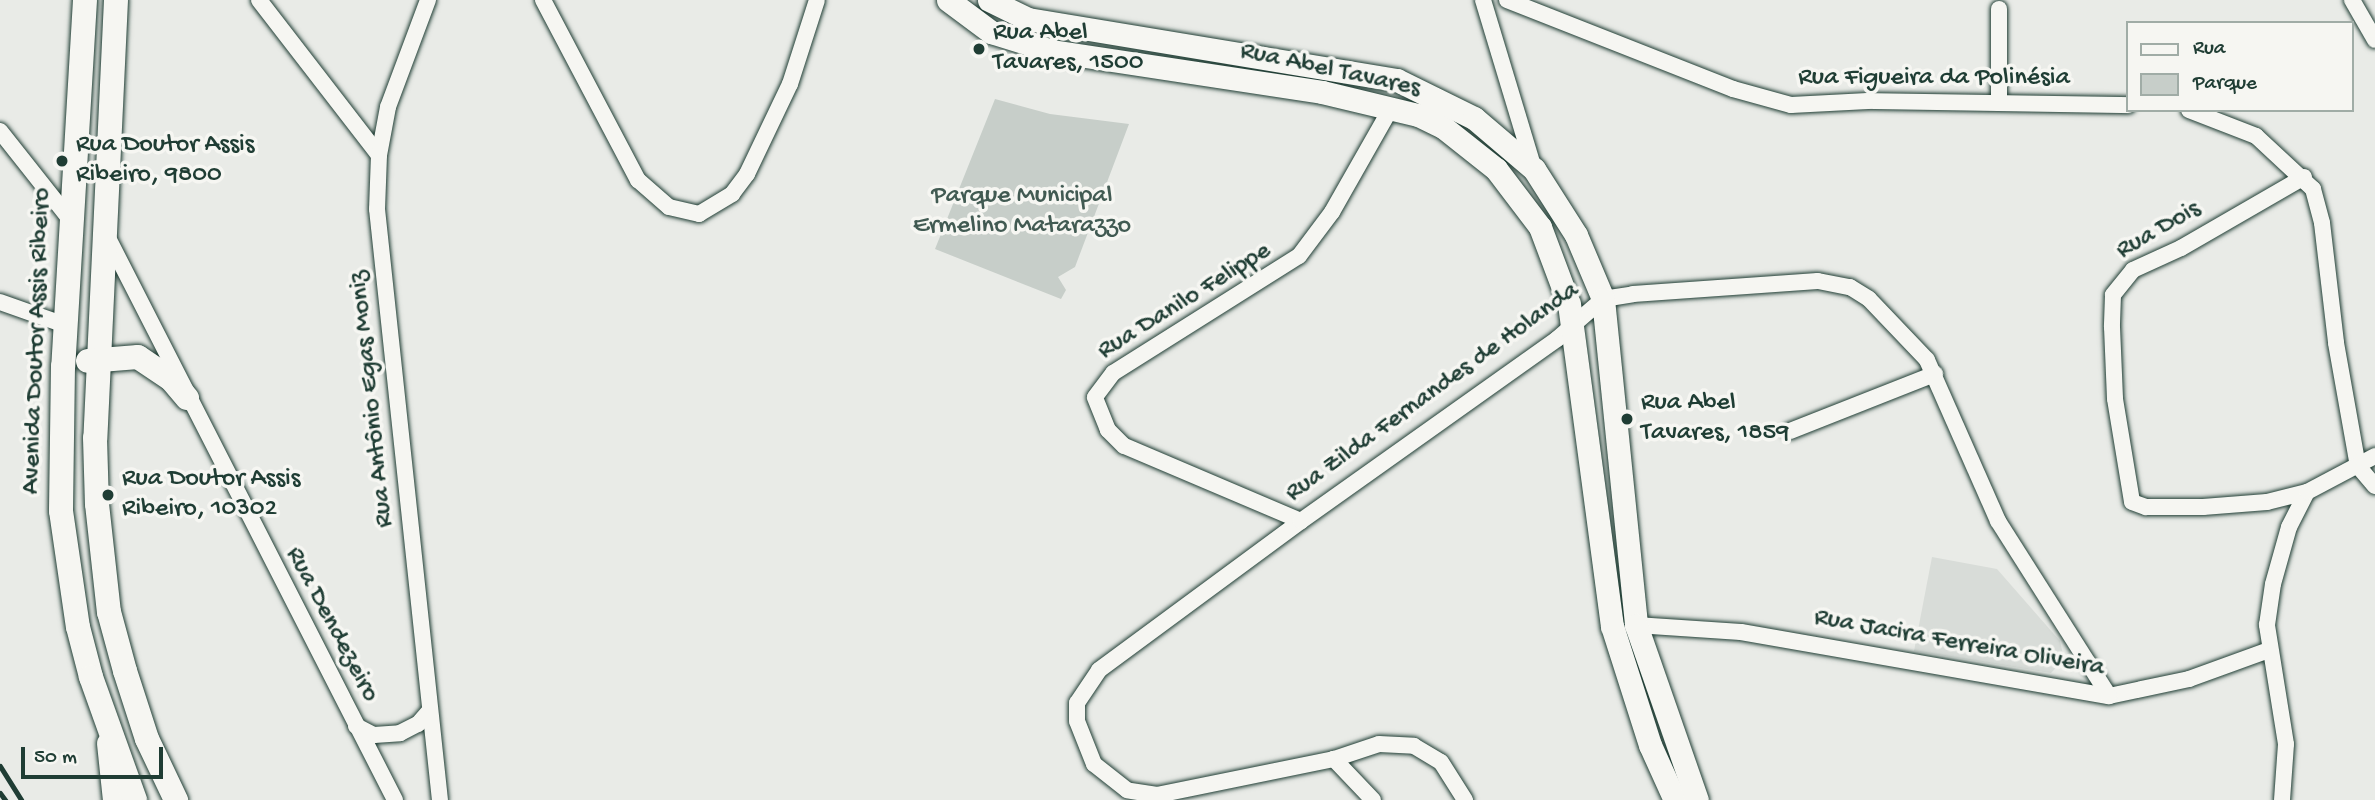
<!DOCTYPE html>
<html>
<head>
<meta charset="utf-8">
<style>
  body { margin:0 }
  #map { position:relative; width:2375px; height:800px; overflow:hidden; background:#e9ebe7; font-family:"Gochi Hand",sans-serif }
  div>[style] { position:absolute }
  .built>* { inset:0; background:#d8dcd8 }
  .green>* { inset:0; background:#c7cec9 }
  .roads { filter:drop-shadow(0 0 2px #1f3d34) drop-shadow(0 0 2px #1f3d34) }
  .street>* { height:16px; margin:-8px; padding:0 8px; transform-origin:8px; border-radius:8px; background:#f6f6f2 }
  .secondary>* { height:23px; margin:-11.5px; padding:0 11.5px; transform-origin:11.5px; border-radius:11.5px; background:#f6f6f2 }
  .primary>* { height:24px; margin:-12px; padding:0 12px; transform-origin:12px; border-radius:12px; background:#f6f6f2 }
  .rail>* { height:5px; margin:-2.5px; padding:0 2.5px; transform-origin:2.5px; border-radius:2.5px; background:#1f3d34 }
  .dots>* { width:19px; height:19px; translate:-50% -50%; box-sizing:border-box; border:4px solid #f6f6f2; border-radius:50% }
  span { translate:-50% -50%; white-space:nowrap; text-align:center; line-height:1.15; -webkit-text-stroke:7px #f6f6f2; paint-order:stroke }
  .poi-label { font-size:26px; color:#1f3d34 }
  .left { translate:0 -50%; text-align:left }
  .street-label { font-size:26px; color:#1f3d34 }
  .park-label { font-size:26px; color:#415a52 }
  .legend { position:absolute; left:2126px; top:21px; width:228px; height:91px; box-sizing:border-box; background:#f6f6f2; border:2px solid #a0aca6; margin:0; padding:9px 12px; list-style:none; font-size:21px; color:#1f3d34 }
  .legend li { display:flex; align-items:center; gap:14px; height:35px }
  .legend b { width:35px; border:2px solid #a0aca6 }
  .scale { position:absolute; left:21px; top:747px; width:142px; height:32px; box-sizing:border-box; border:4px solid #1f3d34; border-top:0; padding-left:9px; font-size:21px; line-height:24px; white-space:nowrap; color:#1f3d34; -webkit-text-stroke:5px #f6f6f2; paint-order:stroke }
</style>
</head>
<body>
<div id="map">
  <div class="built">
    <i style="clip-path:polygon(1932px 557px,1997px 569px,2060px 641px,2064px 659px,2051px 673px,1914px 651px)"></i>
  </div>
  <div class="green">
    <i style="clip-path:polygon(995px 99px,1050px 114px,1129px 124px,1075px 267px,1058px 277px,1066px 290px,1061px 299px,935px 249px)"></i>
  </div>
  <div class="roads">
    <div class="street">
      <i style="left:259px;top:0;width:196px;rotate:52.3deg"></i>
      <i style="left:428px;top:0;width:114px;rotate:110.5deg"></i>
      <i style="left:388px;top:107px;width:49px;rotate:100.6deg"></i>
      <i style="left:379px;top:155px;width:54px;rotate:92.1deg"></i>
      <i style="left:377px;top:209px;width:594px;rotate:83.92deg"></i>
      <i style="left:543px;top:0;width:204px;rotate:62.2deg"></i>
      <i style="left:638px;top:180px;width:41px;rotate:41.1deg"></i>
      <i style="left:669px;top:207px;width:31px;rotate:13deg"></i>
      <i style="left:699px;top:214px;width:39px;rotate:-31deg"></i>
      <i style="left:732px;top:194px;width:25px;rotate:-53deg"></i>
      <i style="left:747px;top:174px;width:100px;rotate:-64.5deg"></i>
      <i style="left:790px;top:84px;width:88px;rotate:-72.2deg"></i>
      <i style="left:1483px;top:0;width:177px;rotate:73.2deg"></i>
      <i style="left:1507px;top:0;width:243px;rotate:21.5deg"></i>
      <i style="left:1733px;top:89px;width:60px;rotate:15.4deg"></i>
      <i style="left:1791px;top:105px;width:77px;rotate:-3deg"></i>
      <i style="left:1868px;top:101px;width:260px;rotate:0.9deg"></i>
      <i style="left:2352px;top:0;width:46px;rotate:60.1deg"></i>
      <i style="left:1999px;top:9px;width:94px;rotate:90deg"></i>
      <i style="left:2189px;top:110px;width:72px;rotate:21.2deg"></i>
      <i style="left:2256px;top:136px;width:78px;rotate:42.9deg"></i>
      <i style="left:2313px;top:189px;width:35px;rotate:75deg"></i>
      <i style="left:2322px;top:223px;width:121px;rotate:83.3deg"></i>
      <i style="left:2336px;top:343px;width:125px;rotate:79.9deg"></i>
      <i style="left:0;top:131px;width:116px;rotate:51.6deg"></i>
      <i style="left:2304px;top:177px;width:142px;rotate:150deg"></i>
      <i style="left:2181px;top:248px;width:53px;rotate:155.4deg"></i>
      <i style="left:2133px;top:270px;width:32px;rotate:129deg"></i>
      <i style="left:2113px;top:295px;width:32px;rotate:92deg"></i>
      <i style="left:2112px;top:327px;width:72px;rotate:87.6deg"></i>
      <i style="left:2115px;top:399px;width:104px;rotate:80.6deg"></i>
      <i style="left:2132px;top:502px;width:15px;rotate:20deg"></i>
      <i style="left:2146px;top:507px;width:57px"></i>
      <i style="left:2203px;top:507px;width:64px;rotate:-4.5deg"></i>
      <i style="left:2267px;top:502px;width:41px;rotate:-14deg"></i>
      <i style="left:108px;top:238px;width:631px;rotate:62.95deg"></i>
      <i style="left:0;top:302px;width:69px;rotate:19.5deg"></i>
      <i style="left:1790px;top:431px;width:156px;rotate:-21.5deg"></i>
      <i style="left:2358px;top:466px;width:26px;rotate:50deg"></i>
      <i style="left:1301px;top:521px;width:192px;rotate:-157deg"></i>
      <i style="left:1124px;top:446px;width:23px;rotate:-135deg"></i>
      <i style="left:1108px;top:430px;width:35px;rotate:-112deg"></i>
      <i style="left:1095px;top:397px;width:30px;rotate:-53deg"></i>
      <i style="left:1113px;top:373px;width:220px;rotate:-32.2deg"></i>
      <i style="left:1299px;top:256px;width:55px;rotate:-53.1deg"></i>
      <i style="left:1332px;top:212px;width:120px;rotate:-60.4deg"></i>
      <i style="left:1636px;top:625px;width:105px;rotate:3.8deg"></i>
      <i style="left:1741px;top:632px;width:374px;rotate:9.9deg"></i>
      <i style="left:2109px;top:696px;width:82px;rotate:-12deg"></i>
      <i style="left:2189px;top:679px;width:85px;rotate:-19.9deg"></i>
      <i style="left:356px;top:726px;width:20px;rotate:27deg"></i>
      <i style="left:374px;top:735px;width:26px;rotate:-4deg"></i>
      <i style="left:400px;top:733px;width:20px;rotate:-27deg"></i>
      <i style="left:418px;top:724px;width:18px;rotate:-49deg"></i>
      <i style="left:1334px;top:759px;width:47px;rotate:-18.4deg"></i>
      <i style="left:1379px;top:744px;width:35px;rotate:3deg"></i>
      <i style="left:1414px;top:746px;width:31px;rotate:31deg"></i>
      <i style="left:1441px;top:762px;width:45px;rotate:57.7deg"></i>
      <i style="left:1373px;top:800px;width:57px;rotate:-133.6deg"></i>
      <i style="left:1334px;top:759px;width:181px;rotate:168.5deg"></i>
      <i style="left:1157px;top:795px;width:30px;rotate:-171deg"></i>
      <i style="left:1127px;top:790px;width:42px;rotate:-141.8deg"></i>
      <i style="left:1094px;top:764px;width:46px;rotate:-111.6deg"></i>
      <i style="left:1077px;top:721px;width:18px;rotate:-90deg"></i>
      <i style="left:1077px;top:703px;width:40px;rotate:-56deg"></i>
      <i style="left:1099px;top:670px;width:251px;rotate:-36.4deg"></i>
      <i style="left:1301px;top:521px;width:314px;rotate:-35.4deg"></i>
      <i style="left:1557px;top:339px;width:61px;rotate:-41deg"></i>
      <i style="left:1603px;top:299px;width:30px;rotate:-9deg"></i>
      <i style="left:1633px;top:294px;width:185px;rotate:-4deg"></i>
      <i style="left:1818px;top:281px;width:33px;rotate:11deg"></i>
      <i style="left:1850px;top:287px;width:22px;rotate:32deg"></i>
      <i style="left:1869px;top:299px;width:84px;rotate:46.4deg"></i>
      <i style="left:1927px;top:360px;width:176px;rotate:66.2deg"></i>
      <i style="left:1998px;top:521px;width:207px;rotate:57.6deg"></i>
      <i style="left:2282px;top:800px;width:56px;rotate:-85.9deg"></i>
      <i style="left:2286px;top:744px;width:121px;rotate:-99.1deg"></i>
      <i style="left:2267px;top:625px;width:41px;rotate:-81.7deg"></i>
      <i style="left:2273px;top:584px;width:59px;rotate:-74.3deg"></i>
      <i style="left:2289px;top:527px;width:39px;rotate:-63deg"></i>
      <i style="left:2307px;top:492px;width:77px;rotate:-27.9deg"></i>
    </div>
    <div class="secondary">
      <i style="left:948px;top:0;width:54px;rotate:36.7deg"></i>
      <i style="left:991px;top:32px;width:64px;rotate:17.3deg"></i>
      <i style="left:1052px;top:51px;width:273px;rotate:8.6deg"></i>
      <i style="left:1322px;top:92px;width:99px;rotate:13.5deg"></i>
      <i style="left:1418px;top:115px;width:28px;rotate:26deg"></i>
      <i style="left:1443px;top:127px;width:68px;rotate:38.4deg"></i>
      <i style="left:1496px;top:169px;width:73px;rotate:52.8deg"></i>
      <i style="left:1540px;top:227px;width:82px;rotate:69.4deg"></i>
      <i style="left:1569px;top:304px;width:325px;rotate:82.4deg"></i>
      <i style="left:1612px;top:626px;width:125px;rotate:72.3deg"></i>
      <i style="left:1650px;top:745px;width:60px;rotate:65.6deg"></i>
      <i style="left:989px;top:0;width:43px;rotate:26deg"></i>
      <i style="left:1028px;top:19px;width:374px;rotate:9.4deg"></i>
      <i style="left:1397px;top:80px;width:86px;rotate:26.3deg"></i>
      <i style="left:1474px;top:118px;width:79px;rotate:40.4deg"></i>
      <i style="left:1534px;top:169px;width:78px;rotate:57.5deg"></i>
      <i style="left:1576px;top:235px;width:69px;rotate:67.1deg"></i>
      <i style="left:1603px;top:299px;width:328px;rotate:84.2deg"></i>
      <i style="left:1636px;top:625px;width:185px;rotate:70.8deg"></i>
      <i style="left:108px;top:743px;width:57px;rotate:84deg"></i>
    </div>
    <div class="primary">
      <i style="left:85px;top:0;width:367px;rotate:93.4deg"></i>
      <i style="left:63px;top:366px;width:145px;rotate:90.8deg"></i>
      <i style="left:61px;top:511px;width:117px;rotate:81.7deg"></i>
      <i style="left:78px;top:627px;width:52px;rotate:75.4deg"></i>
      <i style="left:91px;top:677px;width:131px;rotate:70.3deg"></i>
      <i style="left:116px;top:0;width:439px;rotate:92.7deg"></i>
      <i style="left:95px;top:438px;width:66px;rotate:88.3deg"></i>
      <i style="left:97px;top:504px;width:109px;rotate:83.7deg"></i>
      <i style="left:109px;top:612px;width:61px;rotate:74.8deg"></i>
      <i style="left:125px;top:671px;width:71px;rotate:72.1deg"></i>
      <i style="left:147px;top:739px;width:68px;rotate:64.6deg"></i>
      <i style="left:88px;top:361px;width:50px;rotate:-4.6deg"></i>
      <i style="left:138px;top:357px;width:40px;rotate:34deg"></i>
      <i style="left:171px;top:379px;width:25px;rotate:50deg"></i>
    </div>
  </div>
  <div class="rail">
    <i style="left:0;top:766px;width:40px;rotate:58deg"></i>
    <i style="left:0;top:793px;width:9px;rotate:54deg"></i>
  </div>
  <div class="dots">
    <i style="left:979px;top:49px;background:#1f3d34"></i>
    <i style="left:62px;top:161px;background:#1f3d34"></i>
    <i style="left:1627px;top:419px;background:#1f3d34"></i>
    <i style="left:108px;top:495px;background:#1f3d34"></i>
  </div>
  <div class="poi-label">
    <span class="left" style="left:993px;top:49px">Rua Abel<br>Tavares, 1500</span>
    <span class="left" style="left:76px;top:161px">Rua Doutor Assis<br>Ribeiro, 9800</span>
    <span class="left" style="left:1641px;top:419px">Rua Abel<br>Tavares, 1859</span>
    <span class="left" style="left:122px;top:495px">Rua Doutor Assis<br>Ribeiro, 10302</span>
  </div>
  <div class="street-label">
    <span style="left:1330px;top:71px;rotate:12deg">Rua Abel Tavares</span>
    <span style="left:1934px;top:79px">Rua Figueira da Polinésia</span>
    <span style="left:2159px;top:231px;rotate:-30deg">Rua Dois</span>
    <span style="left:1185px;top:302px;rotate:-32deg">Rua Danilo Felippe</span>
    <span style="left:38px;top:341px;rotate:-88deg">Avenida Doutor Assis Ribeiro</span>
    <span style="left:1433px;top:393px;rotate:-36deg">Rua Zilda Fernandes de Holanda</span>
    <span style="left:373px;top:399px;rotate:-96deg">Rua Antônio Egas Moniz</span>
    <span style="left:331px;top:625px;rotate:62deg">Rua Dendezeiro</span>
    <span style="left:1959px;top:644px;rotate:10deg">Rua Jacira Ferreira Oliveira</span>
  </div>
  <div class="park-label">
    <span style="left:1022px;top:212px">Parque Municipal<br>Ermelino Matarazzo</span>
  </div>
  <ul class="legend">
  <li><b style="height:9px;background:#f6f6f2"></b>Rua</li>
  <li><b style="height:19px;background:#c7cec9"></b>Parque</li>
  </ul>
  <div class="scale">50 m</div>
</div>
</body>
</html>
